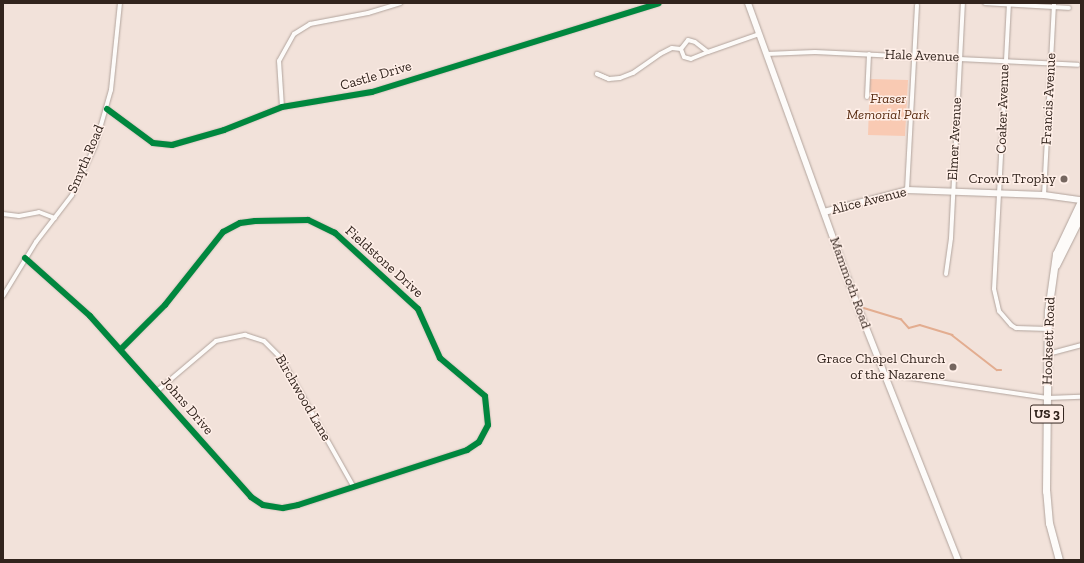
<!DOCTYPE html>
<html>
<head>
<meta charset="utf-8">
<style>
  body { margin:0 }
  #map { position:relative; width:1084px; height:563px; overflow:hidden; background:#f2e2da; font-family:"Zilla Slab",serif }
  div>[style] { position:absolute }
  .green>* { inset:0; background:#f9cab3 }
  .stream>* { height:1.5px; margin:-0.75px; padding:0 0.75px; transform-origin:0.75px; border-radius:0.75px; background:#e3ad90 }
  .roads { filter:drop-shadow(0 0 1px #b2a49d) drop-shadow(0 0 1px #b2a49d) }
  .street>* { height:4px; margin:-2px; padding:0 2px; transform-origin:2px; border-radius:2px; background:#fdfbf9 }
  .secondary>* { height:6px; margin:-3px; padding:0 3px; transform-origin:3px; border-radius:3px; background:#fdfbf9 }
  .primary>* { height:7px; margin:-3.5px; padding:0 3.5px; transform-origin:3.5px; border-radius:3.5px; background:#fdfbf9 }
  .cycleway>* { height:6px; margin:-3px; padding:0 3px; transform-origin:3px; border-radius:3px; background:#00873e }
  .dots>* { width:11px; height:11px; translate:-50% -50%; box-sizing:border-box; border:2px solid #ffefe8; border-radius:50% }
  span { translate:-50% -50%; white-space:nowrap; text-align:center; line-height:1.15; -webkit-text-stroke:3px #ffefe8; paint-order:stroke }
  .shield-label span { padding:1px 3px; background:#ffefe8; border:1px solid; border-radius:3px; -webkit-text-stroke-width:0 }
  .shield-label { font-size:13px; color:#32241d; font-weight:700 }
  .street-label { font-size:14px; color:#32241d }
  .park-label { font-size:14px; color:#5a2c11; font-style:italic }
  .poi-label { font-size:14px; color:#32241d }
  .right { translate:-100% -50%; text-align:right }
  .frame { position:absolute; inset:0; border:4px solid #32241d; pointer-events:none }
</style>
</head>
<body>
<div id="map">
  <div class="green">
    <i style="clip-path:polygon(870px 79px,908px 80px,905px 136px,868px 135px)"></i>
  </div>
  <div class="stream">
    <i style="left:864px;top:308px;width:39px;rotate:17deg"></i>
    <i style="left:901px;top:319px;width:12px;rotate:48deg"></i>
    <i style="left:909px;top:328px;width:11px;rotate:-15deg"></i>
    <i style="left:920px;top:325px;width:34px;rotate:17deg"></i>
    <i style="left:952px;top:335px;width:57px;rotate:37.9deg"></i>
    <i style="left:997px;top:370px;width:4px"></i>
  </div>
  <div class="roads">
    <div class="street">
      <i style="left:985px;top:3px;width:84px;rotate:3.4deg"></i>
      <i style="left:1009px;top:3px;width:286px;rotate:93deg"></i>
      <i style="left:994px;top:289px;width:23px;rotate:77deg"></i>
      <i style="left:999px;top:311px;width:18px;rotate:49deg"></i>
      <i style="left:1011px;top:325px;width:6px;rotate:31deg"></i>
      <i style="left:1016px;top:328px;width:32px;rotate:2deg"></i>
      <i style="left:688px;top:40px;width:7px;rotate:16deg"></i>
      <i style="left:695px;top:42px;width:16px;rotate:38deg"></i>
      <i style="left:708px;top:52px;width:18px;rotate:158deg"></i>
      <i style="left:691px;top:59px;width:7px;rotate:-164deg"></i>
      <i style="left:684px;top:57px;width:9px;rotate:-111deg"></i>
      <i style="left:681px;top:49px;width:11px;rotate:-52deg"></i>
      <i style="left:708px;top:52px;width:54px;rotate:-19.4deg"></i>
      <i style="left:766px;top:54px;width:49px;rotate:-2.3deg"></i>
      <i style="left:815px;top:52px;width:263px;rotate:2.8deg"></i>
      <i style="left:609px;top:79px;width:13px;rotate:-157deg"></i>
      <i style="left:597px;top:74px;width:13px;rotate:23deg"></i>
      <i style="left:609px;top:79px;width:11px;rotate:-5deg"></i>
      <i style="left:620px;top:78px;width:14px;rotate:-21deg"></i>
      <i style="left:633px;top:73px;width:33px;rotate:-35deg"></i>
      <i style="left:660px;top:54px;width:13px;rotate:-27deg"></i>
      <i style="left:672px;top:48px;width:9px;rotate:6deg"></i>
      <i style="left:867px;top:97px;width:43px;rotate:-87.3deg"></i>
      <i style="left:282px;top:107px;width:46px;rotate:-93.7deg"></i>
      <i style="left:279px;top:61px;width:31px;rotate:-61deg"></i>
      <i style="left:294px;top:34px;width:19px;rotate:-32deg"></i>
      <i style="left:310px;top:24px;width:59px;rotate:-10.7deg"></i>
      <i style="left:368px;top:13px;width:34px;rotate:-17deg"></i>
      <i style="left:107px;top:109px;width:57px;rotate:36.5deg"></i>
      <i style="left:153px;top:143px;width:19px;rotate:6deg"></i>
      <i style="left:172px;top:145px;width:54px;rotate:-16.1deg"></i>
      <i style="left:224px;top:130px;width:62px;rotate:-21.6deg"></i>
      <i style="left:282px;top:107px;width:91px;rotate:-9.5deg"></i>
      <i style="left:372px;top:92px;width:300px;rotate:-17.2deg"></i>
      <i style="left:907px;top:190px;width:185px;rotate:-86.9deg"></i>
      <i style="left:1044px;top:195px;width:192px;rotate:-87deg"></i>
      <i style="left:3px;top:214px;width:16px;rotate:7deg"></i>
      <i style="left:19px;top:216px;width:20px;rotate:-11deg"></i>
      <i style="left:39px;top:212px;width:17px;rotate:21deg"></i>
      <i style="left:25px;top:258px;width:87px;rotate:41.7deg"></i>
      <i style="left:90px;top:316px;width:242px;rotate:48.3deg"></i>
      <i style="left:251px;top:497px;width:14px;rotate:34deg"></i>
      <i style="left:263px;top:505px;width:20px;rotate:9deg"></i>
      <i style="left:283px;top:508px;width:15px;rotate:-11deg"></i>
      <i style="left:298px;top:505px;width:178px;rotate:-18deg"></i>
      <i style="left:467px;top:450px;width:14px;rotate:-34deg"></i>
      <i style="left:479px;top:442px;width:19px;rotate:-62deg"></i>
      <i style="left:488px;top:425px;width:29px;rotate:-96deg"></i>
      <i style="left:485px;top:396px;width:59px;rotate:-139.8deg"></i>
      <i style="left:440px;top:358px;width:54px;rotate:-114.2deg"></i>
      <i style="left:418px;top:309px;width:113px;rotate:-137.5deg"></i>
      <i style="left:335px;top:233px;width:30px;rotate:-154deg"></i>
      <i style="left:308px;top:220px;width:53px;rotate:178.9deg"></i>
      <i style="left:255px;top:221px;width:15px;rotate:172deg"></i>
      <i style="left:240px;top:223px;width:19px;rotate:152deg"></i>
      <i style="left:223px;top:232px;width:93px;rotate:128.5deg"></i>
      <i style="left:165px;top:305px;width:62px;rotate:135deg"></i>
      <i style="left:946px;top:274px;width:36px;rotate:-82deg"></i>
      <i style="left:951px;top:238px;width:235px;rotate:-87.1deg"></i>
      <i style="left:3px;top:296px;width:63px;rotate:-58.6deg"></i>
      <i style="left:36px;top:242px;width:59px;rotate:-52.5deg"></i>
      <i style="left:72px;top:195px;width:54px;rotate:-64.9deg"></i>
      <i style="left:95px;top:146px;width:58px;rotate:-74.1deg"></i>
      <i style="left:111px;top:90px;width:87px;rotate:-84.1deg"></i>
      <i style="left:1048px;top:354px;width:34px;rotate:-15deg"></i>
      <i style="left:885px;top:374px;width:164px;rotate:8.4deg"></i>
      <i style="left:1047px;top:398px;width:34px;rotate:-2deg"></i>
      <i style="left:157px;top:391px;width:77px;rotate:-40.3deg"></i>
      <i style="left:216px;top:341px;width:30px;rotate:-12deg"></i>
      <i style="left:245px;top:335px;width:20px;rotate:18deg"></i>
      <i style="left:264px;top:341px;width:24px;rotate:45deg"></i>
      <i style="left:281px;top:358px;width:147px;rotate:60.6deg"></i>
    </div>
    <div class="secondary">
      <i style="left:748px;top:3px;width:332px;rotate:70.1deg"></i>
      <i style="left:861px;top:315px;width:264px;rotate:68.4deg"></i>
      <i style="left:824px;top:212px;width:86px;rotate:-14.8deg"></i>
      <i style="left:907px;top:190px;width:137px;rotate:2.1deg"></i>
      <i style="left:1044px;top:195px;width:37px;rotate:8deg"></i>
    </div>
    <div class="primary">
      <i style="left:1056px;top:265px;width:56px;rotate:-63.4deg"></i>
      <i style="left:1059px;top:560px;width:38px;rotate:-105deg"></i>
      <i style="left:1049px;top:523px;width:32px;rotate:-95deg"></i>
      <i style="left:1046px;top:491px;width:180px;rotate:-89.4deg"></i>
      <i style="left:1048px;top:311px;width:58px;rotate:-82deg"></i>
      <i style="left:1056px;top:254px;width:59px;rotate:-64.7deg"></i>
    </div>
  </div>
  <div class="cycleway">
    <i style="left:107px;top:109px;width:57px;rotate:36.5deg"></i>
    <i style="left:153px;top:143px;width:19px;rotate:6deg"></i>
    <i style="left:172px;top:145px;width:54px;rotate:-16.1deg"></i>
    <i style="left:224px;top:130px;width:62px;rotate:-21.6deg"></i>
    <i style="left:282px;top:107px;width:91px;rotate:-9.5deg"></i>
    <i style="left:372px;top:92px;width:300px;rotate:-17.2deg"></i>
    <i style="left:25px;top:258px;width:87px;rotate:41.7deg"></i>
    <i style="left:90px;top:316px;width:242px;rotate:48.3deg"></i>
    <i style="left:251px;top:497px;width:14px;rotate:34deg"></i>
    <i style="left:263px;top:505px;width:20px;rotate:9deg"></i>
    <i style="left:283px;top:508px;width:15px;rotate:-11deg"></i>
    <i style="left:298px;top:505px;width:178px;rotate:-18deg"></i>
    <i style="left:467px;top:450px;width:14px;rotate:-34deg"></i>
    <i style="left:479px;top:442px;width:19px;rotate:-62deg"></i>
    <i style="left:488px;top:425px;width:29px;rotate:-96deg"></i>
    <i style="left:485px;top:396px;width:59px;rotate:-139.8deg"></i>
    <i style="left:440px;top:358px;width:54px;rotate:-114.2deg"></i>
    <i style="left:418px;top:309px;width:113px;rotate:-137.5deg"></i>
    <i style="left:335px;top:233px;width:30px;rotate:-154deg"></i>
    <i style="left:308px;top:220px;width:53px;rotate:178.9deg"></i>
    <i style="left:255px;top:221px;width:15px;rotate:172deg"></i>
    <i style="left:240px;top:223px;width:19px;rotate:152deg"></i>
    <i style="left:223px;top:232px;width:93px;rotate:128.5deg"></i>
    <i style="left:165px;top:305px;width:62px;rotate:135deg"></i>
  </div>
  <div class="dots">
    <i style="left:1064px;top:179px;background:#75665f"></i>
    <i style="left:953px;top:367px;background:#75665f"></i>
  </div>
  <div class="shield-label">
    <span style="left:1047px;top:414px">US 3</span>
  </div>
  <div class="street-label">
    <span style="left:922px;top:56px;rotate:2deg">Hale Avenue</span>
    <span style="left:376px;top:76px;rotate:-16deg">Castle Drive</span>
    <span style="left:1049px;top:99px;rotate:-87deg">Francis Avenue</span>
    <span style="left:1003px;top:109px;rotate:-88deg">Coaker Avenue</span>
    <span style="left:955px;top:139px;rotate:-87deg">Elmer Avenue</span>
    <span style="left:86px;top:159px;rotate:-67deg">Smyth Road</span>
    <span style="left:869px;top:201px;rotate:-14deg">Alice Avenue</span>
    <span style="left:384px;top:262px;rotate:42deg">Fieldstone Drive</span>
    <span style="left:850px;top:283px;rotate:70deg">Mammoth Road</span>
    <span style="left:1049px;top:341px;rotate:-88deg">Hooksett Road</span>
    <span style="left:303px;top:398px;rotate:60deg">Birchwood Lane</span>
    <span style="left:187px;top:406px;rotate:49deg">Johns Drive</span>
  </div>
  <div class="park-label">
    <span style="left:888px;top:107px">Fraser<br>Memorial Park</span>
  </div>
  <div class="poi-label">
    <span class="right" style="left:1056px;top:179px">Crown Trophy</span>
    <span class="right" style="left:945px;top:367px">Grace Chapel Church<br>of the Nazarene</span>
  </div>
  <div class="frame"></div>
</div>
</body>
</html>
